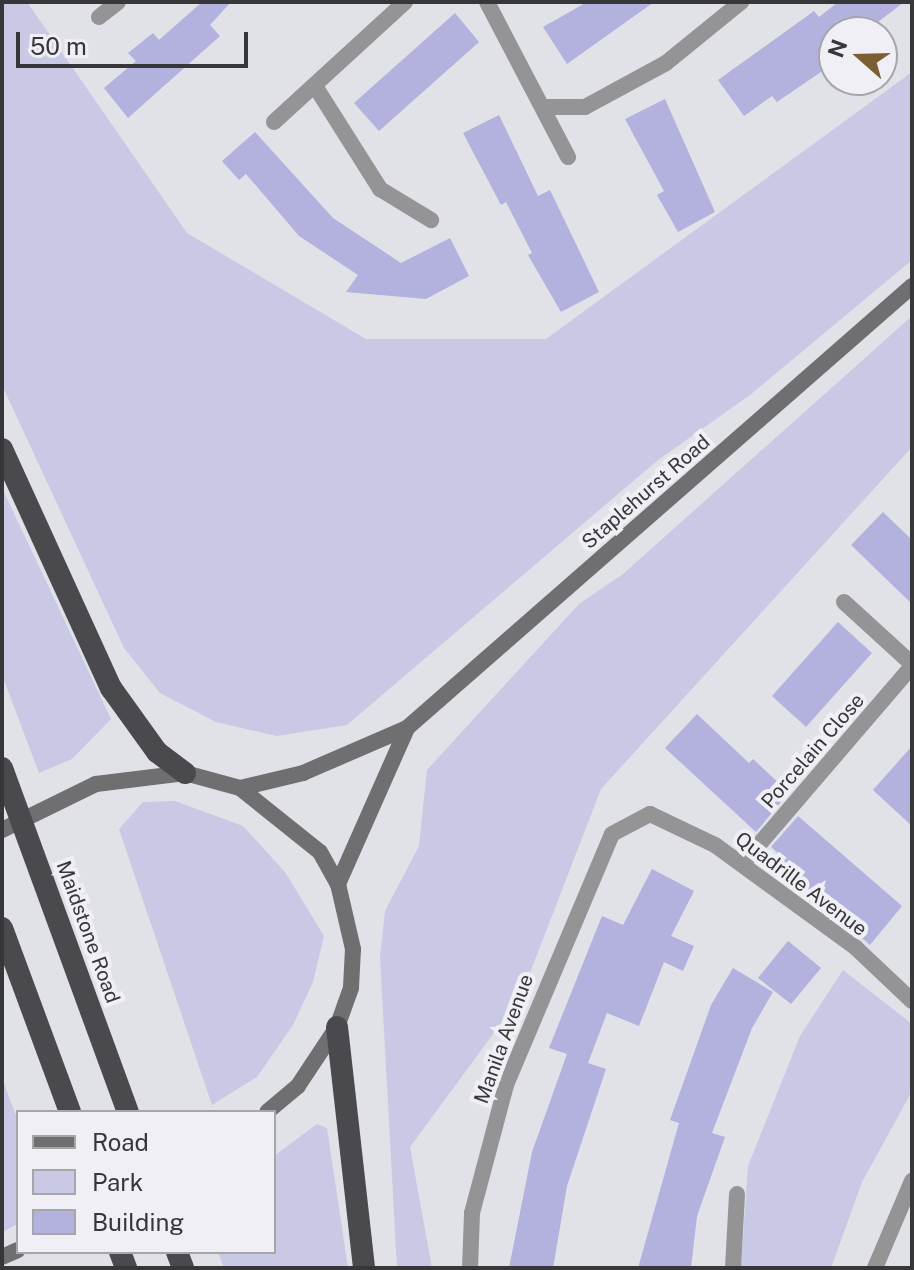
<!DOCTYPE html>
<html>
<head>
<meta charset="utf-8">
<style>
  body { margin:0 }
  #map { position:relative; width:914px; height:1270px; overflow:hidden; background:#e1e1e8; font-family:"Public Sans",sans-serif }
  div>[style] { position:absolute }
  .green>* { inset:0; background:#c9c8e5 }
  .building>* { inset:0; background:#b3b1de }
  .minor>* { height:16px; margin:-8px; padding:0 8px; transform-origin:8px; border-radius:8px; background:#949497 }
  .secondary>* { height:16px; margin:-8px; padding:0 8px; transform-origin:8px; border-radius:8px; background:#6f6f72 }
  .trunk>* { height:22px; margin:-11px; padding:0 11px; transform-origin:11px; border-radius:11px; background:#4a494e }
  span { translate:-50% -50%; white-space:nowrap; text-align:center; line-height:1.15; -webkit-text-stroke:8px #efeff5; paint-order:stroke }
  .street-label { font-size:20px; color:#373739 }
  .frame { position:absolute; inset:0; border:4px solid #373739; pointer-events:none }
  .legend { position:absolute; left:16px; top:1110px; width:260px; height:144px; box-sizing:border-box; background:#efeff5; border:2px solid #a5a5aa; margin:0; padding:10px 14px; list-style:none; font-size:24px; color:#373739 }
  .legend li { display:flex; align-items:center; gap:16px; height:40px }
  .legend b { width:40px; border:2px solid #a5a5aa }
  .north { position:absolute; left:818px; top:16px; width:80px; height:80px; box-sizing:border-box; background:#efeff5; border:2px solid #a5a5aa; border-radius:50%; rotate:290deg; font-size:22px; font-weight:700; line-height:32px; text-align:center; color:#373739 }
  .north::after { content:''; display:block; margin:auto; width:28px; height:36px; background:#7b5e31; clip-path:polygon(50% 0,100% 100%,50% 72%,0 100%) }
  .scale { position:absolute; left:16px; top:32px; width:232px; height:36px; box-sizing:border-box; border:4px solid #373739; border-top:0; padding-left:10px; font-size:24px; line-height:28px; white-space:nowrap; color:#373739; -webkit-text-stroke:6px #efeff5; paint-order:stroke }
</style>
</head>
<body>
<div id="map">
  <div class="green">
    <i style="clip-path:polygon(2px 2px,27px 2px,187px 233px,366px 339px,546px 339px,912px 72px,912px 260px,750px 395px,658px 460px,347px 725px,277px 736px,216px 722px,160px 693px,124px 648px,2px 385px)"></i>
    <i style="clip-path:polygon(912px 316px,912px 447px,601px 789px,521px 996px,410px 1147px,432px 1268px,397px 1268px,380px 957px,385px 911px,419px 846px,427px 770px,579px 604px,623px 574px)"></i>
    <i style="clip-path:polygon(2px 488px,111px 719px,72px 759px,39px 773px,2px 675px)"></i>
    <i style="clip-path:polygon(175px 801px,243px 826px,285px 872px,324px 936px,313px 982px,293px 1025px,257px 1077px,212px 1105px,119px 829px,143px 802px)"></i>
    <i style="clip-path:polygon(843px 970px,912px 1024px,912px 1091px,862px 1182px,831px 1268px,741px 1268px,748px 1166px,800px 1036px)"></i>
    <i style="clip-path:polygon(2px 1078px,18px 1121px,18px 1224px,2px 1232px)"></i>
    <i style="clip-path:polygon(317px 1124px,327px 1128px,348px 1268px,224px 1268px,218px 1252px,274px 1252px,274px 1156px)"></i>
  </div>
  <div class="building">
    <i style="clip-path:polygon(202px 2px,231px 2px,210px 25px,220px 36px,128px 118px,104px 88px,136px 61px,128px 53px,153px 33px,159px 40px)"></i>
    <i style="clip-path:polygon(587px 2px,654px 2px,567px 64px,543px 27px)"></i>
    <i style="clip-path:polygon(838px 2px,904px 2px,865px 32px,834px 32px,834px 63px,777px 102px,772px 96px,744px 116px,718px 80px,814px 11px,819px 17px)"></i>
    <i style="clip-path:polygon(455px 13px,479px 42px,379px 131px,354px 103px)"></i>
    <i style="clip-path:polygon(665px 99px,715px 212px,678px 232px,657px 195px,664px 191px,625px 119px)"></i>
    <i style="clip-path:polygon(499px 115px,538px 196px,550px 190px,599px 292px,561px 312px,528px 255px,532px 253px,506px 202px,501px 205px,463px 133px)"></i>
    <i style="clip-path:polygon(255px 132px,333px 218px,401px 263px,450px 238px,469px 276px,426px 299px,346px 292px,358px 275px,299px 236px,246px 174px,239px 180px,222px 161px)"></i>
    <i style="clip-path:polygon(883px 512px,912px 540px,912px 604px,851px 545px)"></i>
    <i style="clip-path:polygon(838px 622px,872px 653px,806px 727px,772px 696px)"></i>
    <i style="clip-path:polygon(697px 714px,749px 763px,753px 759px,782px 786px,773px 795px,781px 802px,756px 832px,665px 748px)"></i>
    <i style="clip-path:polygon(912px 746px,912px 826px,873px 790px)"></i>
    <i style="clip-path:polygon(798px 816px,902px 906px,870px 945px,773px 861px,779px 854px,771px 847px)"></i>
    <i style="clip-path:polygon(652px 869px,694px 891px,671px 936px,694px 946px,683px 971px,664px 962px,639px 1026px,607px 1013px,588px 1063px,606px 1069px,567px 1186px,553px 1268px,509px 1268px,532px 1152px,567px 1054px,549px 1048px,602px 916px,623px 925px)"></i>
    <i style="clip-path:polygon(788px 941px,821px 968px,791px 1004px,758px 978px)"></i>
    <i style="clip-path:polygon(733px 968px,773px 992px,752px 1028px,712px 1133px,725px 1137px,697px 1216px,691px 1268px,638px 1268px,679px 1123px,670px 1120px,711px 1005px)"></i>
  </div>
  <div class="minor">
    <i style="left:487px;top:2px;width:175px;rotate:62.4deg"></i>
    <i style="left:99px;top:17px;width:24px;rotate:-38deg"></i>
    <i style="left:315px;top:86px;width:122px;rotate:57.7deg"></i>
    <i style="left:380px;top:189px;width:60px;rotate:31.3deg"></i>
    <i style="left:545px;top:107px;width:40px"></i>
    <i style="left:585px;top:107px;width:92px;rotate:-28.5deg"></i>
    <i style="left:666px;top:63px;width:97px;rotate:-39.1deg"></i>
    <i style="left:274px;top:122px;width:178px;rotate:-42.5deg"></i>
    <i style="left:844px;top:602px;width:92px;rotate:42.4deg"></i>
    <i style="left:744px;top:862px;width:258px;rotate:-49.4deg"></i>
    <i style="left:470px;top:1268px;width:55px;rotate:-87.9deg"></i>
    <i style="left:472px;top:1213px;width:132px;rotate:-75.1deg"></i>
    <i style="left:506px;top:1085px;width:272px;rotate:-67.1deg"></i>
    <i style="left:612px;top:834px;width:43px;rotate:-27.8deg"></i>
    <i style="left:650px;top:814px;width:72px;rotate:25.5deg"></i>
    <i style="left:715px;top:845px;width:175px;rotate:36.1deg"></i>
    <i style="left:856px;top:948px;width:77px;rotate:43.4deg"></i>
    <i style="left:733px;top:1268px;width:74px;rotate:-86.9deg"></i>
    <i style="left:875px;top:1268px;width:95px;rotate:-67deg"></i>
  </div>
  <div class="secondary">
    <i style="left:240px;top:788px;width:65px;rotate:-13.4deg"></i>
    <i style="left:303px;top:773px;width:113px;rotate:-23.4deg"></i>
    <i style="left:407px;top:728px;width:671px;rotate:-41.19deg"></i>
    <i style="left:2px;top:830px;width:105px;rotate:-26.1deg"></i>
    <i style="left:96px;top:784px;width:90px;rotate:-7deg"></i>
    <i style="left:185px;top:773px;width:57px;rotate:15.3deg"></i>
    <i style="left:240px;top:788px;width:102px;rotate:38.7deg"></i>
    <i style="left:320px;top:852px;width:37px;rotate:61deg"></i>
    <i style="left:338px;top:884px;width:67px;rotate:77deg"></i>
    <i style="left:353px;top:949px;width:39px;rotate:93deg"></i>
    <i style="left:351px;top:988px;width:41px;rotate:109.7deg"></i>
    <i style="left:337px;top:1027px;width:71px;rotate:123.5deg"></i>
    <i style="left:298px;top:1086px;width:40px;rotate:140deg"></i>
    <i style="left:338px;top:884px;width:171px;rotate:-66.1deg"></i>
    <i style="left:2px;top:1257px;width:17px;rotate:-24deg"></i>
  </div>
  <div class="trunk">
    <i style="left:2px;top:449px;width:263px;rotate:65.5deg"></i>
    <i style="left:111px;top:688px;width:79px;rotate:54.3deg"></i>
    <i style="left:157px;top:752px;width:35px;rotate:37deg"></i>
    <i style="left:2px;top:768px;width:366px;rotate:69.9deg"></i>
    <i style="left:2px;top:928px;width:196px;rotate:69.7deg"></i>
    <i style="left:337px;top:1027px;width:243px;rotate:83.6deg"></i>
    <i style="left:120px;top:1252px;width:17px;rotate:69deg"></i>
    <i style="left:177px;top:1252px;width:17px;rotate:69deg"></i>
  </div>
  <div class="street-label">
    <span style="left:646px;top:492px;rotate:-41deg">Staplehurst Road</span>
    <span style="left:813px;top:751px;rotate:-49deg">Porcelain Close</span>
    <span style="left:801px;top:884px;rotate:37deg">Quadrille Avenue</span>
    <span style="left:88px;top:932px;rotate:70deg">Maidstone Road</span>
    <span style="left:504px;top:1039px;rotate:-70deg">Manila Avenue</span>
  </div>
  <div class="frame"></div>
  <ul class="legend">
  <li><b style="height:10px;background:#6f6f72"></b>Road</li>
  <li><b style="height:22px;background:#c9c8e5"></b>Park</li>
  <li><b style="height:22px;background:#b3b1de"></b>Building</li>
  </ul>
  <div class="north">N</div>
  <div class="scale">50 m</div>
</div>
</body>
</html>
